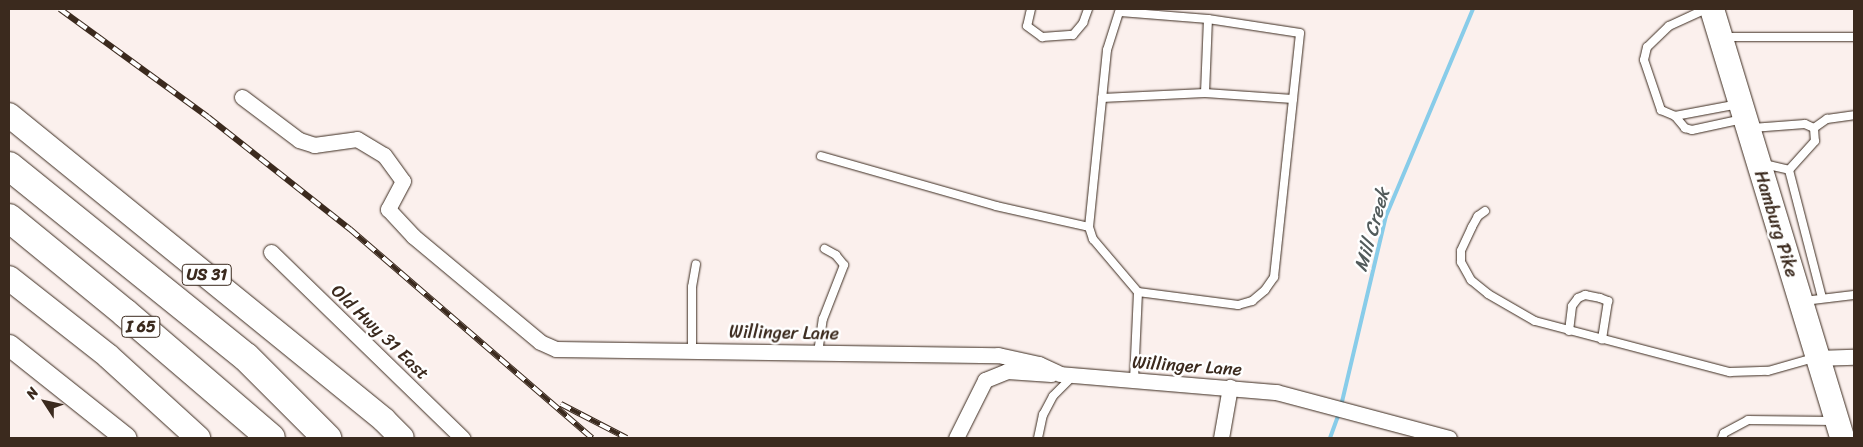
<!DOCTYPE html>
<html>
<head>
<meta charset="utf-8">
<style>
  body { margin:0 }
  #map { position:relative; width:1863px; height:447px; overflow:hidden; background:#fbf0ed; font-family:Sriracha,sans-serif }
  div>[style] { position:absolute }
  .stream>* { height:4px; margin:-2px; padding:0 2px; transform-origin:2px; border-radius:2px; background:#88cce9 }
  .roads { filter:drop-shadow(0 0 1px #3b2a1e) drop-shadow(0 0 1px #3b2a1e) }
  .lane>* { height:8px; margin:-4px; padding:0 4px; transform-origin:4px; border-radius:4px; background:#fff }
  .street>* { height:15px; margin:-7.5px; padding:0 7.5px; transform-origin:7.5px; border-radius:7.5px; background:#fff }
  .secondary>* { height:21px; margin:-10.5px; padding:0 10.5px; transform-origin:10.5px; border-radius:10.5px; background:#fff }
  .primary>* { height:24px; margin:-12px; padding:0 12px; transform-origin:12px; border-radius:12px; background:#fff }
  .highway>* { height:28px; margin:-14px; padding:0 14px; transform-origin:14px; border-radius:14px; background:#fff }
  .rail>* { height:5.5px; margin-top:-2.75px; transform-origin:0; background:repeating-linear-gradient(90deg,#fff 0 11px,#3b2a1e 0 22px); box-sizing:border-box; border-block:1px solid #3b2a1e }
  span { translate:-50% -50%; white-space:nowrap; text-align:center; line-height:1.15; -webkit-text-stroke:5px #fff; paint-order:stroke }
  .shield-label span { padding:1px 4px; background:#fff; border:1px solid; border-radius:4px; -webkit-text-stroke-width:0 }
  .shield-label { font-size:16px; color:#3b2a1e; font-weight:700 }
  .street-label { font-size:18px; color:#3b2a1e }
  .water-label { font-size:19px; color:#525b5b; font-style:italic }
  .frame { position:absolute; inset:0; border:10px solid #3b2a1e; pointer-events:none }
  .north { position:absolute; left:20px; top:377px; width:50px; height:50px; -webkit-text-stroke:4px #fff; paint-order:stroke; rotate:305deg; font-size:14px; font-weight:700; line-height:20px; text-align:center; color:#3b2a1e }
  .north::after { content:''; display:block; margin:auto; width:18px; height:22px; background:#3b2a1e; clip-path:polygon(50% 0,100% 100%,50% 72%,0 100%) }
</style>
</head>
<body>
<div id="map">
  <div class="stream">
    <i style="left:1341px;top:406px;width:195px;rotate:-76.7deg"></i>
    <i style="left:1386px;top:216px;width:225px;rotate:-67.2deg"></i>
    <i style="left:1330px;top:438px;width:27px;rotate:-70deg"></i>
  </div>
  <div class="roads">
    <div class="lane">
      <i style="left:1031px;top:9px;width:17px;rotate:103deg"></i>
      <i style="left:1027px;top:26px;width:19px;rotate:36deg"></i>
      <i style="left:1042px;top:37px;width:31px;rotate:-4deg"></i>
      <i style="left:1073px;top:35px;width:16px;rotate:-50deg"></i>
      <i style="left:1083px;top:23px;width:15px;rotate:-70deg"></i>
      <i style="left:1120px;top:9px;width:43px;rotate:107.6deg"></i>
      <i style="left:1107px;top:50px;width:178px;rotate:95.8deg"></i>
      <i style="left:1089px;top:227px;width:13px;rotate:72deg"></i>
      <i style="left:1093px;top:239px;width:70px;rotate:49.7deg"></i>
      <i style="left:1138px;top:292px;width:89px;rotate:92.6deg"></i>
      <i style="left:1706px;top:9px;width:41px;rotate:155.3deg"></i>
      <i style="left:1669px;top:26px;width:30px;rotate:136deg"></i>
      <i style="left:1647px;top:47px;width:13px;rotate:103deg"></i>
      <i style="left:1644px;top:60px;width:53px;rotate:71.2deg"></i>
      <i style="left:1661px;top:110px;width:15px;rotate:23deg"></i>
      <i style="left:1675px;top:116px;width:65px;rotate:-10.6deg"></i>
      <i style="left:1724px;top:37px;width:130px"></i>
      <i style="left:1205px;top:93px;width:88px;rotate:3.9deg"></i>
      <i style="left:1293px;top:99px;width:66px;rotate:-83.9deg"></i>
      <i style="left:1300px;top:33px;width:93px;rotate:-171.3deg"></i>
      <i style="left:1102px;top:98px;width:103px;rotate:-2.8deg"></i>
      <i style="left:1205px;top:93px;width:74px;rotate:-87.7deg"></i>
      <i style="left:1208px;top:19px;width:88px;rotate:-175.5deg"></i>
      <i style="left:1675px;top:116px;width:16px;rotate:50deg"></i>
      <i style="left:1685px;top:128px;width:7px;rotate:16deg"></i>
      <i style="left:1692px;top:130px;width:52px;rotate:-12.2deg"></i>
      <i style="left:1752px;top:128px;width:53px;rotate:-4.3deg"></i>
      <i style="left:1805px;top:124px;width:10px;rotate:24deg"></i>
      <i style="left:1814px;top:128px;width:13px;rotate:86deg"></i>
      <i style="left:1815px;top:141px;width:39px;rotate:132deg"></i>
      <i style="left:1814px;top:128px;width:16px;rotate:-35deg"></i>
      <i style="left:1827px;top:119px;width:27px;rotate:-8deg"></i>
      <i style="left:821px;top:156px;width:182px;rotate:15.9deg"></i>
      <i style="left:996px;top:206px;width:95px;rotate:12.7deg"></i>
      <i style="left:1764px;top:164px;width:26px;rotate:13deg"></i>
      <i style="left:1789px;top:170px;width:132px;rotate:75.5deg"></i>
      <i style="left:1485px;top:211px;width:9px;rotate:144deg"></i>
      <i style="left:1478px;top:216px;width:13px;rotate:119deg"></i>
      <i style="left:1472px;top:227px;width:26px;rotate:115deg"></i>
      <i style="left:1461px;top:251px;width:11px;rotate:90deg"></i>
      <i style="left:1461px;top:262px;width:21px;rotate:61deg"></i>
      <i style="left:1471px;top:280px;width:22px;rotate:39deg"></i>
      <i style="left:1488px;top:294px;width:54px;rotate:29.9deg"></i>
      <i style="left:1535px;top:321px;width:202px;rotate:14.7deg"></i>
      <i style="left:1730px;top:372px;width:38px;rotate:-2deg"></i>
      <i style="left:1768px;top:371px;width:48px;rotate:-15.8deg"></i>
      <i style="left:1138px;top:292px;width:101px;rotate:7.4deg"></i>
      <i style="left:1238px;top:305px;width:15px;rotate:-16deg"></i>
      <i style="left:1252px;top:301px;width:17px;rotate:-40deg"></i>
      <i style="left:1265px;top:290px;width:16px;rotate:-55deg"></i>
      <i style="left:1274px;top:277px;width:179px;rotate:-83.9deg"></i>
      <i style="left:1804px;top:301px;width:50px;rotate:-6.8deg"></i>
      <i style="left:1569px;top:331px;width:25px;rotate:-83deg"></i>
      <i style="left:1572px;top:306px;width:10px;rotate:-53deg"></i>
      <i style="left:1578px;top:298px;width:8px;rotate:-23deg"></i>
      <i style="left:1585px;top:295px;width:15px;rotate:11deg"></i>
      <i style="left:1600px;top:298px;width:9px;rotate:21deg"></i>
      <i style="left:1608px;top:301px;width:39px;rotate:99deg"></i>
      <i style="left:692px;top:350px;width:63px;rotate:-90deg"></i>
      <i style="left:692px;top:287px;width:23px;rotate:-80deg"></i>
      <i style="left:818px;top:353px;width:34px;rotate:-82deg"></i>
      <i style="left:823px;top:319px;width:58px;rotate:-68.7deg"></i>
      <i style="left:844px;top:265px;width:13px;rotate:-129deg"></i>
      <i style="left:836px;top:255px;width:13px;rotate:-151deg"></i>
      <i style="left:1038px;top:438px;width:24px;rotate:-78deg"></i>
      <i style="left:1043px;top:415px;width:21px;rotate:-62deg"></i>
      <i style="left:1053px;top:396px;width:30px;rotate:-45deg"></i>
      <i style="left:1722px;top:438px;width:5px;rotate:-68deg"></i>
      <i style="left:1724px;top:433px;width:27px;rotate:-28deg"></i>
      <i style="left:1748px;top:420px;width:86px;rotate:0.7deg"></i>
    </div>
    <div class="street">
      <i style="left:242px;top:97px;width:71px;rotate:37deg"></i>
      <i style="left:299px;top:140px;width:16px;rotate:18deg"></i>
      <i style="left:314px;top:145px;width:43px;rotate:-7.9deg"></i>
      <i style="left:357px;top:139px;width:31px;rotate:31deg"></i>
      <i style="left:384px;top:155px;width:32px;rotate:54deg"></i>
      <i style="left:403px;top:181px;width:32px;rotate:118deg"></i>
      <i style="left:388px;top:209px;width:37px;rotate:47deg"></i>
      <i style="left:413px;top:236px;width:165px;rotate:39.8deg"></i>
      <i style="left:540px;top:342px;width:17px;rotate:24deg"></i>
      <i style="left:556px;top:349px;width:442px;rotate:0.8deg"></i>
      <i style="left:998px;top:355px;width:42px;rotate:12.4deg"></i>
      <i style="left:1039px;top:364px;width:23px;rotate:25deg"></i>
      <i style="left:1060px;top:374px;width:217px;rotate:4.8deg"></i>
      <i style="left:1276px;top:392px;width:179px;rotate:14.9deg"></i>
      <i style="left:271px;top:252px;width:267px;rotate:44.2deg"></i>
      <i style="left:1816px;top:358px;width:38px;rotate:-2deg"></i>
      <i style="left:956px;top:438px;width:65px;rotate:-63.4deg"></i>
      <i style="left:985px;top:380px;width:24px;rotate:-22deg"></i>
      <i style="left:1007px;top:371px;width:44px;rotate:3.9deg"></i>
      <i style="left:1221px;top:438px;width:52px;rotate:-80deg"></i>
    </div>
    <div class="secondary">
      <i style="left:9px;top:345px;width:149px;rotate:38.5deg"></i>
    </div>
    <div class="primary">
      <i style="left:1712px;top:9px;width:448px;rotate:73.1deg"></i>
      <i style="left:9px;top:115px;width:483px;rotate:39.1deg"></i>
      <i style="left:384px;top:420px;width:25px;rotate:45deg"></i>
      <i style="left:9px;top:278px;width:126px;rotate:38.2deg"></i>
      <i style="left:108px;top:356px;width:122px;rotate:42.3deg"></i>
    </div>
    <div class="highway">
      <i style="left:9px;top:166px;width:304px;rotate:38.9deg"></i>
      <i style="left:246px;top:357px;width:115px;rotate:45deg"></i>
      <i style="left:9px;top:218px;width:150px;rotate:39.3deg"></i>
      <i style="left:125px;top:313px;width:192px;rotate:40.6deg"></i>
    </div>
  </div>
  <div class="rail">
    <i style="left:60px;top:9px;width:183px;rotate:36.1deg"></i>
    <i style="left:208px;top:117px;width:181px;rotate:38.3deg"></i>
    <i style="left:350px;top:229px;width:320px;rotate:40.8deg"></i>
    <i style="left:561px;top:404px;width:74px;rotate:27.3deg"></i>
  </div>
  <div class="shield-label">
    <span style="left:207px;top:275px">US 31</span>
    <span style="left:141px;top:327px">I 65</span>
  </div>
  <div class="street-label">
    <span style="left:1776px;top:224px;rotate:73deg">Hamburg Pike</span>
    <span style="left:380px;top:332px;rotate:44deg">Old Hwy 31 East</span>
    <span style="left:784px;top:333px;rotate:1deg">Willinger Lane</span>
    <span style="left:1187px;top:366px;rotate:4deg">Willinger Lane</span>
  </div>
  <div class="water-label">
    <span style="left:1372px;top:230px;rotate:-74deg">Mill Creek</span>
  </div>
  <div class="frame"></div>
  <div class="north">N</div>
</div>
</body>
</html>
